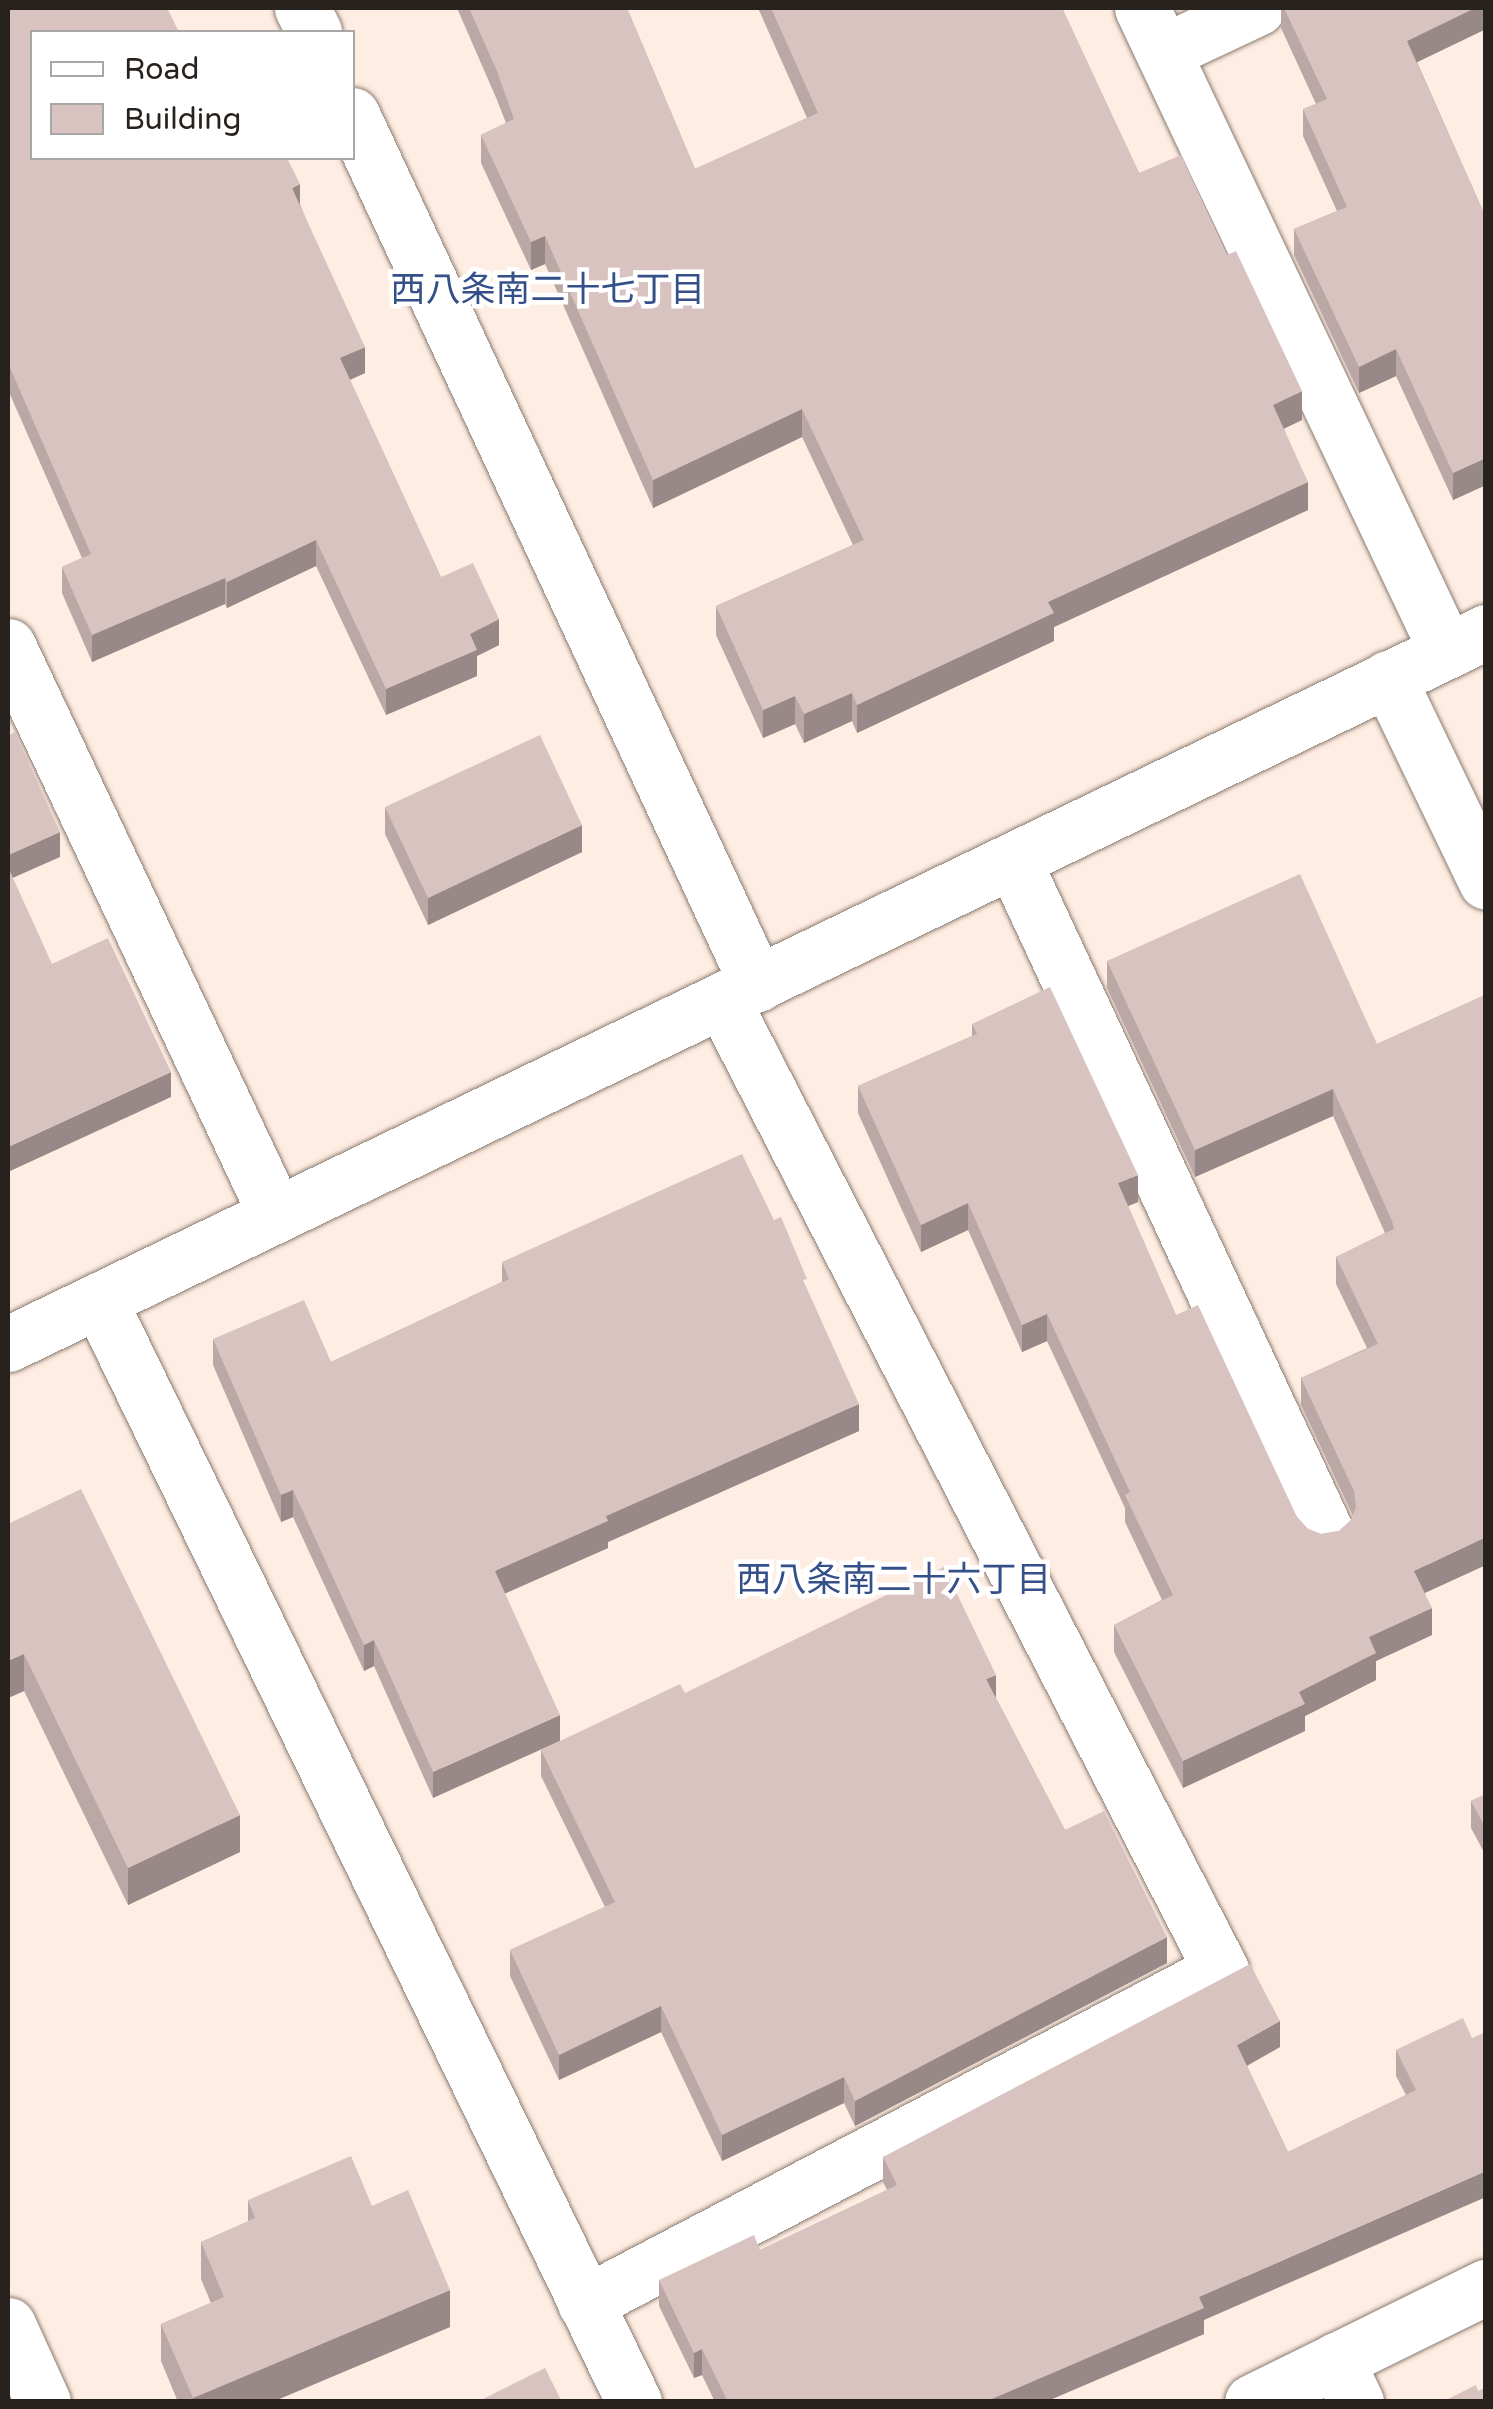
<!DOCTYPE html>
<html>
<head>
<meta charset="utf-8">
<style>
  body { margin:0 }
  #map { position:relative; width:1493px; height:2409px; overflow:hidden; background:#feede2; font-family:"Varela Round","Noto Sans JP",sans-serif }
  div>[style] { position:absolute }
  .roads { filter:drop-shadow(0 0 2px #8a7b71) drop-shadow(0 0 2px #8a7b71) }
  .minor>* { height:55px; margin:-27.5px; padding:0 27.5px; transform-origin:27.5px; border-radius:27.5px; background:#fff }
  .wall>* { inset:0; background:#bba8a6 }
  .shaded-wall>* { inset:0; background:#988887 }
  .building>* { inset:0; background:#d9c3c1 }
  span { translate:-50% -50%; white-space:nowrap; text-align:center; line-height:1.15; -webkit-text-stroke:9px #fff; paint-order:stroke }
  .neighbourhood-label { font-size:35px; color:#355089 }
  .frame { position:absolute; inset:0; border:10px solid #28221e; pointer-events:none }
  .legend { position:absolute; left:30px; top:30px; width:325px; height:130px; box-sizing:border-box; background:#fff; border:2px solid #a9a7a5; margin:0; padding:12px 18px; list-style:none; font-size:30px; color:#28221e }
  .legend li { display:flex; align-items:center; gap:20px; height:50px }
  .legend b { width:50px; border:2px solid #a9a7a5 }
</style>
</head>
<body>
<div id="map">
  <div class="roads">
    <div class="minor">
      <i style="left:302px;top:8px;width:27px;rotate:63deg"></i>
      <i style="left:1142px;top:8px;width:710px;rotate:64.66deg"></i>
      <i style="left:1163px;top:52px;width:104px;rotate:-25.1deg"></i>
      <i style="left:352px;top:115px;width:959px;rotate:65.01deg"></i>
      <i style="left:8px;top:646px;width:629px;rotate:64.78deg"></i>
      <i style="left:1388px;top:678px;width:226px;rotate:64.3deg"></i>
      <i style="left:1013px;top:860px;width:739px;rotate:65.03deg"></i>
      <i style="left:99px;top:1300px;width:1225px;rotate:64.1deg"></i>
      <i style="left:8px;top:1344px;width:1641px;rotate:-25.72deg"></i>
      <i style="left:585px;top:2303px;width:718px;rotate:-27.64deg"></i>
      <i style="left:1221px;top:1970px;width:1091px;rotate:-117.22deg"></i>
      <i style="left:8px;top:2325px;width:85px;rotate:65.6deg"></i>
      <i style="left:1336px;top:2360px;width:47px;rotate:64.5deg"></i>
      <i style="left:1252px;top:2402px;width:261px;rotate:-26.2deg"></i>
    </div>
  </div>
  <div class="wall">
    <i style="clip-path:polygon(8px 8px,32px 32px,300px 204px,365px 373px,350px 380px,441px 577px,499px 645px,477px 656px,477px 676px,386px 715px,316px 566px,227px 608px,225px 604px,92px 662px,62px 593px,62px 567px,82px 558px,8px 390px)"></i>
    <i style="clip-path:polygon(457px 8px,627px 8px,695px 169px,807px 118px,758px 8px,1062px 8px,1139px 173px,1302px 420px,1284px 428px,1308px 510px,1054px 627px,1054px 641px,857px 733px,852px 721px,804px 743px,795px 724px,763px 738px,716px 635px,716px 606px,853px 545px,802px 437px,653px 508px,545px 264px,531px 270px,481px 163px,481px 135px,506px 123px,497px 100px)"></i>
    <i style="clip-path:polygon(1281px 8px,1486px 8px,1486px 29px,1417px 62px,1483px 211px,1486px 209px,1486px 485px,1453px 500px,1396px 376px,1359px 393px,1294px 255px,1294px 229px,1337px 211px,1303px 136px,1303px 109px,1316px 104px,1281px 28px)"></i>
    <i style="clip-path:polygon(385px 807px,582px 852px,428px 925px,385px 834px)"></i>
    <i style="clip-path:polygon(1107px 961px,1377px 1044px,1485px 995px,1425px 1593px,1432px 1635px,1376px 1661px,1376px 1680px,1305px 1716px,1305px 1731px,1183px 1788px,1114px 1652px,1114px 1625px,1162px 1600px,1125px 1522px,1125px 1508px,1047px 1341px,1022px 1352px,968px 1230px,921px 1252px,858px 1113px,858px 1086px,972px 1036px,972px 1024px,1138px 1202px,1128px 1206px,1176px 1315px,1297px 1517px,1308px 1529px,1321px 1534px,1339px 1531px,1351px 1520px,1353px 1516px,1301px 1405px,1301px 1378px,1367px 1348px,1336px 1284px,1336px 1257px,1385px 1233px,1333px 1116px,1195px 1177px,1107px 988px)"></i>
    <i style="clip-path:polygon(502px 1262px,807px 1290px,859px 1431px,608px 1542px,608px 1548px,505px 1593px,433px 1798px,374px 1666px,364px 1671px,293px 1517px,281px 1522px,213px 1365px,213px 1339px,331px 1362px,502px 1282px)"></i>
    <i style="clip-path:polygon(8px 1524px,240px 1852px,128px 1905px,24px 1691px,8px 1698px)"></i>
    <i style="clip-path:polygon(685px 1693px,996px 1698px,1065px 1830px,1167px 1963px,855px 2126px,844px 2103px,722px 2161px,661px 2032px,559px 2080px,510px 1976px,510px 1950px,605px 1907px,541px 1776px,541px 1750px)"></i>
    <i style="clip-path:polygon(1486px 1794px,1486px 1856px,1471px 1828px,1471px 1801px)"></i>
    <i style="clip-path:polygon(1472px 2038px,1204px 2320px,1204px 2334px,1045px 2402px,715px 2402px,702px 2375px,694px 2378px,659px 2306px,659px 2280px,760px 2250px,887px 2190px,883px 2182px,883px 2157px,1280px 2047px,1247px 2066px,1288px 2152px,1406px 2095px,1396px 2076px,1396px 2050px)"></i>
    <i style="clip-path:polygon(248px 2200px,372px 2206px,450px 2327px,272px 2402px,178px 2402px,161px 2361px,161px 2324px,211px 2303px,201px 2279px,201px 2242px,248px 2222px)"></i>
  </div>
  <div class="shaded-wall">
    <i style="clip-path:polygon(1475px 8px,1486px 8px,1486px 29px,1407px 67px,1407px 41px)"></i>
    <i style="clip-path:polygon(300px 184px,300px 210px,292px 188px)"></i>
    <i style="clip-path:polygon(545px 236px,545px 264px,531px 270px,531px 242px)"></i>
    <i style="clip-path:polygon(365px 347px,365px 373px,340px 384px,340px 358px)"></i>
    <i style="clip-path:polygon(1396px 349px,1396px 376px,1359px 393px,1359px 367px)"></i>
    <i style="clip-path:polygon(1302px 391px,1302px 420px,1273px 434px,1273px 405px)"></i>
    <i style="clip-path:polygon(802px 409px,802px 437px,653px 508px,653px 480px)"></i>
    <i style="clip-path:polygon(1486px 458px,1486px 485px,1453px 500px,1453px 473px)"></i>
    <i style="clip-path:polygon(1308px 482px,1308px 510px,1054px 627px,1054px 641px,857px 733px,857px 705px,1048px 602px)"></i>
    <i style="clip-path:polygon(316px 540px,316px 566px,227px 608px,227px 582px)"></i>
    <i style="clip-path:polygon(225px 578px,225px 604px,92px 662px,92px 635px)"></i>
    <i style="clip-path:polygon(499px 619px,499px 645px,477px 656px,477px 676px,386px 715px,386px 689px,470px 634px)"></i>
    <i style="clip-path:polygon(852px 693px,852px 721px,804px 743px,804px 714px)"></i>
    <i style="clip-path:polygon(795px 696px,795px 724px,763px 738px,763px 710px)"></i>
    <i style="clip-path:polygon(582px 825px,582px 852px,428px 925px,428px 898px)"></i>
    <i style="clip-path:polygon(60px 832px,60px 857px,8px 880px,8px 855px)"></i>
    <i style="clip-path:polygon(171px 1072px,171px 1097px,8px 1172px,8px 1147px)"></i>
    <i style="clip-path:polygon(1333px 1089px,1333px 1116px,1195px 1177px,1195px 1150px)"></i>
    <i style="clip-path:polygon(1138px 1175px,1138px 1202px,1118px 1210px,1118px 1183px)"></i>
    <i style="clip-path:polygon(968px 1203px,968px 1230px,921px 1252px,921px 1225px)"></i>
    <i style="clip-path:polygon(1047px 1314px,1047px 1341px,1022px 1352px,1022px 1325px)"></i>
    <i style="clip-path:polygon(859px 1404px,859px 1431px,608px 1542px,608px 1548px,495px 1598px,495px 1571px,606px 1516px)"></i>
    <i style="clip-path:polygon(293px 1490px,293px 1517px,281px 1522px,281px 1495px)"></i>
    <i style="clip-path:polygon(1486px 1537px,1486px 1565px,1414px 1598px,1414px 1571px)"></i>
    <i style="clip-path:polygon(1432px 1608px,1432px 1635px,1376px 1661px,1376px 1680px,1305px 1716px,1305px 1731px,1183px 1788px,1183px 1761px,1299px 1692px,1369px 1637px)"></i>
    <i style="clip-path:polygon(374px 1640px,374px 1666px,364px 1671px,364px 1645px)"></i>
    <i style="clip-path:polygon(24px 1654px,24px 1691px,8px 1698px,8px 1661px)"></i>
    <i style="clip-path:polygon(996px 1675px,996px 1700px,986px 1679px)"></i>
    <i style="clip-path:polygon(560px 1715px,560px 1741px,433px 1798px,433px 1772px)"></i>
    <i style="clip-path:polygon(240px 1815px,240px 1852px,128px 1905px,128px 1868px)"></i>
    <i style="clip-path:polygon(1167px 1937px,1167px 1963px,855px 2126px,855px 2101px)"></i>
    <i style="clip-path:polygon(661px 2006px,661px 2032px,559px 2080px,559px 2055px)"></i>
    <i style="clip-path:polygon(1280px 2021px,1280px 2047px,1237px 2071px,1237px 2045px)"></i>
    <i style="clip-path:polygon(844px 2077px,844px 2103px,722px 2161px,722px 2135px)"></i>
    <i style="clip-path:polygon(1486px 2171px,1486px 2197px,1204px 2320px,1204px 2334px,1045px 2402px,985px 2402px,1199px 2297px)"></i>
    <i style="clip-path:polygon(450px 2290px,450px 2327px,272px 2402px,193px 2402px,193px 2398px)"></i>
    <i style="clip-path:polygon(702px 2349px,702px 2375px,694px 2378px,694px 2353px)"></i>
  </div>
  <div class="building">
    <i style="clip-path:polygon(8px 8px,167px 8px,179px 32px,32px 32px,32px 158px,287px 158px,300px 184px,292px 188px,365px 347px,340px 358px,441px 577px,473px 563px,499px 619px,470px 634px,477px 650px,386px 689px,316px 540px,227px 582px,225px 578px,92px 635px,62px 567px,91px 554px,8px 363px)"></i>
    <i style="clip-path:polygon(469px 8px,627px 8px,695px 169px,818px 113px,771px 8px,1062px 8px,1139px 173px,1181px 155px,1227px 255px,1236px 251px,1302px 391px,1273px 405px,1308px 482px,1048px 602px,1054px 613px,857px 705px,852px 693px,804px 714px,795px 696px,763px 710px,716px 606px,864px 540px,802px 409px,653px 480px,545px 236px,531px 242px,481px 135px,514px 119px,497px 71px)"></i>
    <i style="clip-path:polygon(1284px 8px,1475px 8px,1407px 41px,1483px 211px,1486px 209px,1486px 458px,1453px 473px,1396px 349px,1359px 367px,1294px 229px,1347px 207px,1303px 109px,1327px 99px)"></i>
    <i style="clip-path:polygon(15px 732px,60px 832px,8px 855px,8px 736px)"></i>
    <i style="clip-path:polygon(540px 735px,582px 825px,428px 898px,385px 807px)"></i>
    <i style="clip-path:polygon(8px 867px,52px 964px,108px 938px,171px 1072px,8px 1147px)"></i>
    <i style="clip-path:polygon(1300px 874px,1377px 1044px,1485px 995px,1486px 996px,1486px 1537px,1414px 1571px,1432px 1608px,1369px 1637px,1376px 1653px,1299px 1692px,1305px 1704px,1183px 1761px,1114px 1625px,1173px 1595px,1125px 1495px,1130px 1492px,1047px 1314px,1022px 1325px,968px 1203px,921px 1225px,858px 1086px,977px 1034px,972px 1024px,1050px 987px,1138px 1175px,1118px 1183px,1176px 1315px,1198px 1305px,1297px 1517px,1308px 1529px,1321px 1534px,1339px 1531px,1351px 1520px,1356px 1507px,1354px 1491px,1301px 1378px,1378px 1344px,1336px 1257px,1394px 1229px,1392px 1221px,1333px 1089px,1195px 1150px,1107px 961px)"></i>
    <i style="clip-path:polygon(742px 1154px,774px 1220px,781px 1217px,807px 1279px,803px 1280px,859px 1404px,606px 1516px,608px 1521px,495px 1571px,560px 1715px,433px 1772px,374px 1640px,364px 1645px,293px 1490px,281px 1495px,213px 1339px,304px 1300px,331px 1362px,509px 1279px,502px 1262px)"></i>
    <i style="clip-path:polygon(81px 1489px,240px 1815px,128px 1868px,24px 1654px,8px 1661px,8px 1524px)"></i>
    <i style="clip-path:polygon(944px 1567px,996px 1675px,986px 1679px,1065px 1830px,1104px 1811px,1167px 1937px,855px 2101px,844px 2077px,722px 2135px,661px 2006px,559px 2055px,510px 1950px,615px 1902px,541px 1750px,680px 1684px,685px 1693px)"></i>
    <i style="clip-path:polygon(1486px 1794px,1486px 1829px,1471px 1801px)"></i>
    <i style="clip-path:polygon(1250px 1964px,1280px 2021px,1237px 2045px,1288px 2152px,1416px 2090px,1396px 2050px,1463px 2018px,1472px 2038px,1486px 2032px,1486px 2171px,1199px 2297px,1204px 2308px,985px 2402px,728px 2402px,702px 2349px,694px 2353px,659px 2280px,754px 2235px,760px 2250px,897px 2185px,883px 2157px)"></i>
    <i style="clip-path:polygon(351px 2156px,372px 2206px,408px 2190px,450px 2290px,193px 2398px,161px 2324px,224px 2297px,201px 2242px,255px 2218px,248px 2200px)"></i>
    <i style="clip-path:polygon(545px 2368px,562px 2402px,477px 2402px)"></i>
    <i style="clip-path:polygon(1476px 2385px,1478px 2391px,1486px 2387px,1486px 2402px,1442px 2402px)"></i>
  </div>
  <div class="neighbourhood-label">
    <span style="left:548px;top:290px">西八条南二十七丁目</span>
    <span style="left:894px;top:1580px">西八条南二十六丁目</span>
  </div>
  <div class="frame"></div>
  <ul class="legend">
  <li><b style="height:12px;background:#fff"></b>Road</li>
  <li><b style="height:28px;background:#d9c3c1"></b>Building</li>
  </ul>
</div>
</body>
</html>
